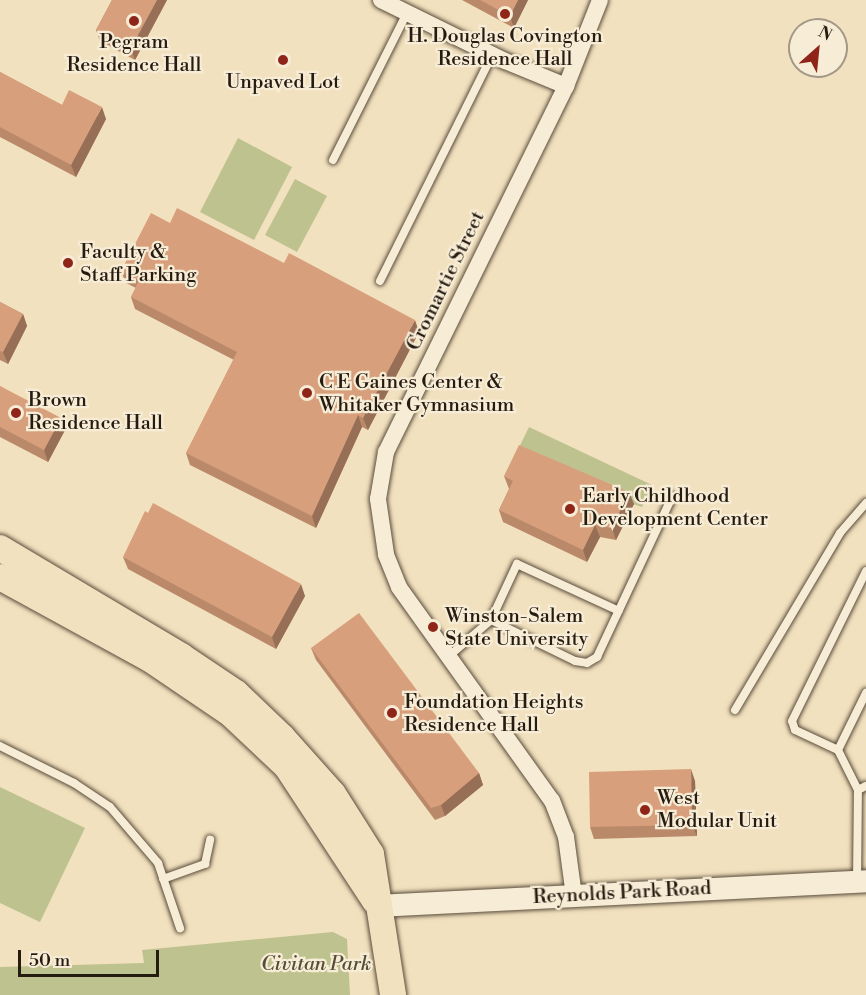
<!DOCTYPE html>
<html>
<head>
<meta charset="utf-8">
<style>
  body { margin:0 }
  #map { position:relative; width:866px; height:995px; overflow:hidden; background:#f2e1be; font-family:"Libre Bodoni",serif }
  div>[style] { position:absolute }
  .green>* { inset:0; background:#bec28f }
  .roads { filter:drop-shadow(0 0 2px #594c3c) drop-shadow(0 0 2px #594c3c) }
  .lane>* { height:8px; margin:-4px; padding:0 4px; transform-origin:4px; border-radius:4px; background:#f7ecd5 }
  .street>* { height:16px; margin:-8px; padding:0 8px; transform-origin:8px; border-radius:8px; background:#f7ecd5 }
  .secondary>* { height:22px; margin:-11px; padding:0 11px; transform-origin:11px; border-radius:11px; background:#f7ecd5 }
  .primary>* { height:26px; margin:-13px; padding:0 13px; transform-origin:13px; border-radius:13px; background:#f2e1be }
  .wall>* { inset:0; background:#b9896a }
  .shaded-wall>* { inset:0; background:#966f56 }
  .building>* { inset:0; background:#d79f7b }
  .dots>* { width:16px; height:16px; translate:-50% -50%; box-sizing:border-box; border:3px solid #f7ecd5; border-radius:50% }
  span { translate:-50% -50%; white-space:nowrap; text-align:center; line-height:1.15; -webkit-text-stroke:4.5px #f7ecd5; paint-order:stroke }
  .poi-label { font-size:20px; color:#261b11 }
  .left { translate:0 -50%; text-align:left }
  .street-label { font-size:20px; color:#261b11 }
  .park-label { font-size:20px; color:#544d37; font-style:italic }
  .north { position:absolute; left:788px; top:18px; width:60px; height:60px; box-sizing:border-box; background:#f7ecd5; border:2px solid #a39887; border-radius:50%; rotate:27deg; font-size:16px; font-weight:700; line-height:24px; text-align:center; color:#261b11 }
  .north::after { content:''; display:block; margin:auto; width:21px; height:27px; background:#8f2418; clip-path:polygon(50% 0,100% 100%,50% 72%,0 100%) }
  .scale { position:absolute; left:18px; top:950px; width:141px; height:27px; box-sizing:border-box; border:3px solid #261b11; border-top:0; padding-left:8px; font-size:18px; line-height:21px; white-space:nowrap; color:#261b11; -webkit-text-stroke:4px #f7ecd5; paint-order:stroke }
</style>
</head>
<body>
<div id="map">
  <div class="green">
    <i style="clip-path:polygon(238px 138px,292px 167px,254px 240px,200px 212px)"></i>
    <i style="clip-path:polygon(295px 179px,327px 196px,297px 252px,265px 235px)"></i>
    <i style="clip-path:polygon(529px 427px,652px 485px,642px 507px,511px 464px)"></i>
    <i style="clip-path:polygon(0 787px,85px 828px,40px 922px,0 903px)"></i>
    <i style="clip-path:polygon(333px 932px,347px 939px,350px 995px,0 995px,0 967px,144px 963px,142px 950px)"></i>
  </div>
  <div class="roads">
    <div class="lane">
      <i style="left:333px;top:160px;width:165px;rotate:-63.3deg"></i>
      <i style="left:380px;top:281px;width:252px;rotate:-63.6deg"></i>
      <i style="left:491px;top:620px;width:62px;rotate:-65.1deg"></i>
      <i style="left:517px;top:564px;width:112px;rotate:24.7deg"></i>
      <i style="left:449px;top:656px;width:55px;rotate:-40.6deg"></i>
      <i style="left:491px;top:620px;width:93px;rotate:26deg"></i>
      <i style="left:575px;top:661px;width:12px;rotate:9deg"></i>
      <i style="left:587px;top:663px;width:12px;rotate:-31deg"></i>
      <i style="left:597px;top:657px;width:177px;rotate:-64.9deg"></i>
      <i style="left:735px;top:710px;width:206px;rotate:-59.3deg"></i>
      <i style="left:840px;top:533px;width:40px;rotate:-49deg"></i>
      <i style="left:0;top:746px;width:83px;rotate:26.6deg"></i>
      <i style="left:74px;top:783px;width:43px;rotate:33.7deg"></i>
      <i style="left:110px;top:807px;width:74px;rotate:49.4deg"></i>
      <i style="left:158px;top:863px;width:69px;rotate:71.3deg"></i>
      <i style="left:838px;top:750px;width:64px;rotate:-63.8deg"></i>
      <i style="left:858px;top:790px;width:9px;rotate:-27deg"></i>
      <i style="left:163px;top:879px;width:45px;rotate:-19.7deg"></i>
      <i style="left:205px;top:864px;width:25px;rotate:-78deg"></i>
      <i style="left:857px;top:881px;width:91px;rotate:-89.4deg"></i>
      <i style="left:858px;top:790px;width:45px;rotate:-116.6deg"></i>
      <i style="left:838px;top:750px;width:47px;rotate:-155.1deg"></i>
      <i style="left:795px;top:730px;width:9px;rotate:-108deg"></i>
      <i style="left:792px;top:721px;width:167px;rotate:-63.7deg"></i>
    </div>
    <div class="street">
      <i style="left:381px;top:0;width:138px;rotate:26.2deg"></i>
      <i style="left:505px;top:61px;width:66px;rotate:22.3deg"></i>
      <i style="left:574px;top:896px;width:60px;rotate:-97.7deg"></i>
      <i style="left:566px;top:837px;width:39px;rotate:-111deg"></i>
      <i style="left:552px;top:801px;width:263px;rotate:-125.6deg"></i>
      <i style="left:399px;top:587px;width:35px;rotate:-112deg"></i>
      <i style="left:386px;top:554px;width:56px;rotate:-98.3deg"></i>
      <i style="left:378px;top:499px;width:48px;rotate:-80.3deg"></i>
      <i style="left:386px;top:452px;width:408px;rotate:-63.8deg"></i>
      <i style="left:566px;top:86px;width:92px;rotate:-68.4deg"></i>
    </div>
    <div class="secondary">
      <i style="left:378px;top:906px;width:489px;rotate:-2.9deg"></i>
    </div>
    <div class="primary">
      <i style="left:0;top:548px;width:211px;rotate:30.8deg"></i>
      <i style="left:181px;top:656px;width:66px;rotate:33.9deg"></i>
      <i style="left:236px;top:693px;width:64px;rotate:43.7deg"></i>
      <i style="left:282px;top:737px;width:76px;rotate:48.2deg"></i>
      <i style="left:333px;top:794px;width:71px;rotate:57.7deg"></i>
      <i style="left:371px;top:854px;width:143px;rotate:81.1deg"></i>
      <i style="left:0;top:577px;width:171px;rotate:28.7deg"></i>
      <i style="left:150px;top:659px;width:98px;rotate:34.2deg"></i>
      <i style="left:231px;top:714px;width:77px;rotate:43.4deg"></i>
      <i style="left:287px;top:767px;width:160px;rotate:56.7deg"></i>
    </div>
  </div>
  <div class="wall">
    <i style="clip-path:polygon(112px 0,167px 0,135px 60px,100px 41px,96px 30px)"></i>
    <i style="clip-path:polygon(462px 0,528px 0,514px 28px)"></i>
    <i style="clip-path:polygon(0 72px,62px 105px,106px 119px,76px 177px,0 137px)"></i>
    <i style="clip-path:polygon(170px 223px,419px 332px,368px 430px,362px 427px,316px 528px,190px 465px,186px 453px,234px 360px,135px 309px,131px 297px,136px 288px,126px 283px,121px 271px)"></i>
    <i style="clip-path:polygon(0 302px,23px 314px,27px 326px,8px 364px,0 360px)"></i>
    <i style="clip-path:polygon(0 386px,65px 430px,48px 462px,0 437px)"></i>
    <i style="clip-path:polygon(504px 476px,634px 504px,616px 540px,600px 537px,587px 562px,503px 522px,499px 510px,509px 489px)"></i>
    <i style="clip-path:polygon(123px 557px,305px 596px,276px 649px,128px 569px)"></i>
    <i style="clip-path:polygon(311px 648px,479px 773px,483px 785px,445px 816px,435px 820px,316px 660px)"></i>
    <i style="clip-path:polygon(695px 781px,697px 836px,594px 839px,590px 827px)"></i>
  </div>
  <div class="shaded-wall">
    <i style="clip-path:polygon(157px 0,167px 0,135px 60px,131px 48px)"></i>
    <i style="clip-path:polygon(518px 0,528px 0,514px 28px,510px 16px)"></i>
    <i style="clip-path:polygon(102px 107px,106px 119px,76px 177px,71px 165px)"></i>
    <i style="clip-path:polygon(23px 314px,27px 326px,8px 364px,3px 352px)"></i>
    <i style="clip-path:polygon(415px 320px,419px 332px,368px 430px,363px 418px)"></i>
    <i style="clip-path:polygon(358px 415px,362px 427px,316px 528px,312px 516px)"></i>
    <i style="clip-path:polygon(61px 418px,65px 430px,48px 462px,44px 450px)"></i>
    <i style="clip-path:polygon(629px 492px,634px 504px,616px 540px,612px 528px)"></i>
    <i style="clip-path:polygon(595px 525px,600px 537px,587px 562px,583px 550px)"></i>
    <i style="clip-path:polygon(301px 584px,305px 596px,276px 649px,272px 637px)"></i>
    <i style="clip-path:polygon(691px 769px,695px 781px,697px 836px,692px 825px)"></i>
    <i style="clip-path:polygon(479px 773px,483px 785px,445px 816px,441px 805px)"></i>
  </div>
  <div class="building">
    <i style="clip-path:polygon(112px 0,157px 0,131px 48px,96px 30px)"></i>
    <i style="clip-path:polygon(480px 0,518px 0,510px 16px)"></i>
    <i style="clip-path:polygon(0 72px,62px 105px,69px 90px,102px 107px,71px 165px,0 127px)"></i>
    <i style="clip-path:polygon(177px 208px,284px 263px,289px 253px,415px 320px,363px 418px,358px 415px,312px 516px,186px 453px,237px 352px,131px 297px,139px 280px,121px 271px,151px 213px,170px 223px)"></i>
    <i style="clip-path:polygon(0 302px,23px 314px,3px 352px,0 351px)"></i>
    <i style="clip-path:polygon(0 386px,61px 418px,44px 450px,0 427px)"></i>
    <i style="clip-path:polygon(519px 445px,629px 492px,612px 528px,595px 525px,583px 550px,499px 510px,513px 481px,504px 476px)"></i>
    <i style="clip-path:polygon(153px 503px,301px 584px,272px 637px,123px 557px,145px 511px,148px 513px)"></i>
    <i style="clip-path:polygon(359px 613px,479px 773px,441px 805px,431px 808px,311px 648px)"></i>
    <i style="clip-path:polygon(691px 769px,692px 825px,590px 827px,589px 772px)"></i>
  </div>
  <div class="dots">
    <i style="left:505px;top:14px;background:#8f2418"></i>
    <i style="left:134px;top:21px;background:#8f2418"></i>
    <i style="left:283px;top:60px;background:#8f2418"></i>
    <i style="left:68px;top:263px;background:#8f2418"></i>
    <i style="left:307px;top:393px;background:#8f2418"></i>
    <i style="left:16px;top:413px;background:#8f2418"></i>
    <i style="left:570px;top:509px;background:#8f2418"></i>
    <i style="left:433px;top:627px;background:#8f2418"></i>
    <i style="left:392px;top:713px;background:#8f2418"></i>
    <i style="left:645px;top:810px;background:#8f2418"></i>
  </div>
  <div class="poi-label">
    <span style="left:505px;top:48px">H. Douglas Covington<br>Residence Hall</span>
    <span style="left:134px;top:54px">Pegram<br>Residence Hall</span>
    <span style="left:283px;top:82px">Unpaved Lot</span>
    <span class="left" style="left:80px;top:264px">Faculty &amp;<br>Staff Parking</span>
    <span class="left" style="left:319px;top:394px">C E Gaines Center &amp;<br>Whitaker Gymnasium</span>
    <span class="left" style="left:28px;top:412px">Brown<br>Residence Hall</span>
    <span class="left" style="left:582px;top:508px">Early Childhood<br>Development Center</span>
    <span class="left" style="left:445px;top:628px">Winston-Salem<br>State University</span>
    <span class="left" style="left:404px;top:714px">Foundation Heights<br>Residence Hall</span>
    <span class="left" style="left:657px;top:810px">West<br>Modular Unit</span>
  </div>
  <div class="street-label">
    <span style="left:446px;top:281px;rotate:-64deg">Cromartie Street</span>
    <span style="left:622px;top:893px;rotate:-3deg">Reynolds Park Road</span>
  </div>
  <div class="park-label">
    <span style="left:316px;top:964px">Civitan Park</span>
  </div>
  <div class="north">N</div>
  <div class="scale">50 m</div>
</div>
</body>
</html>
